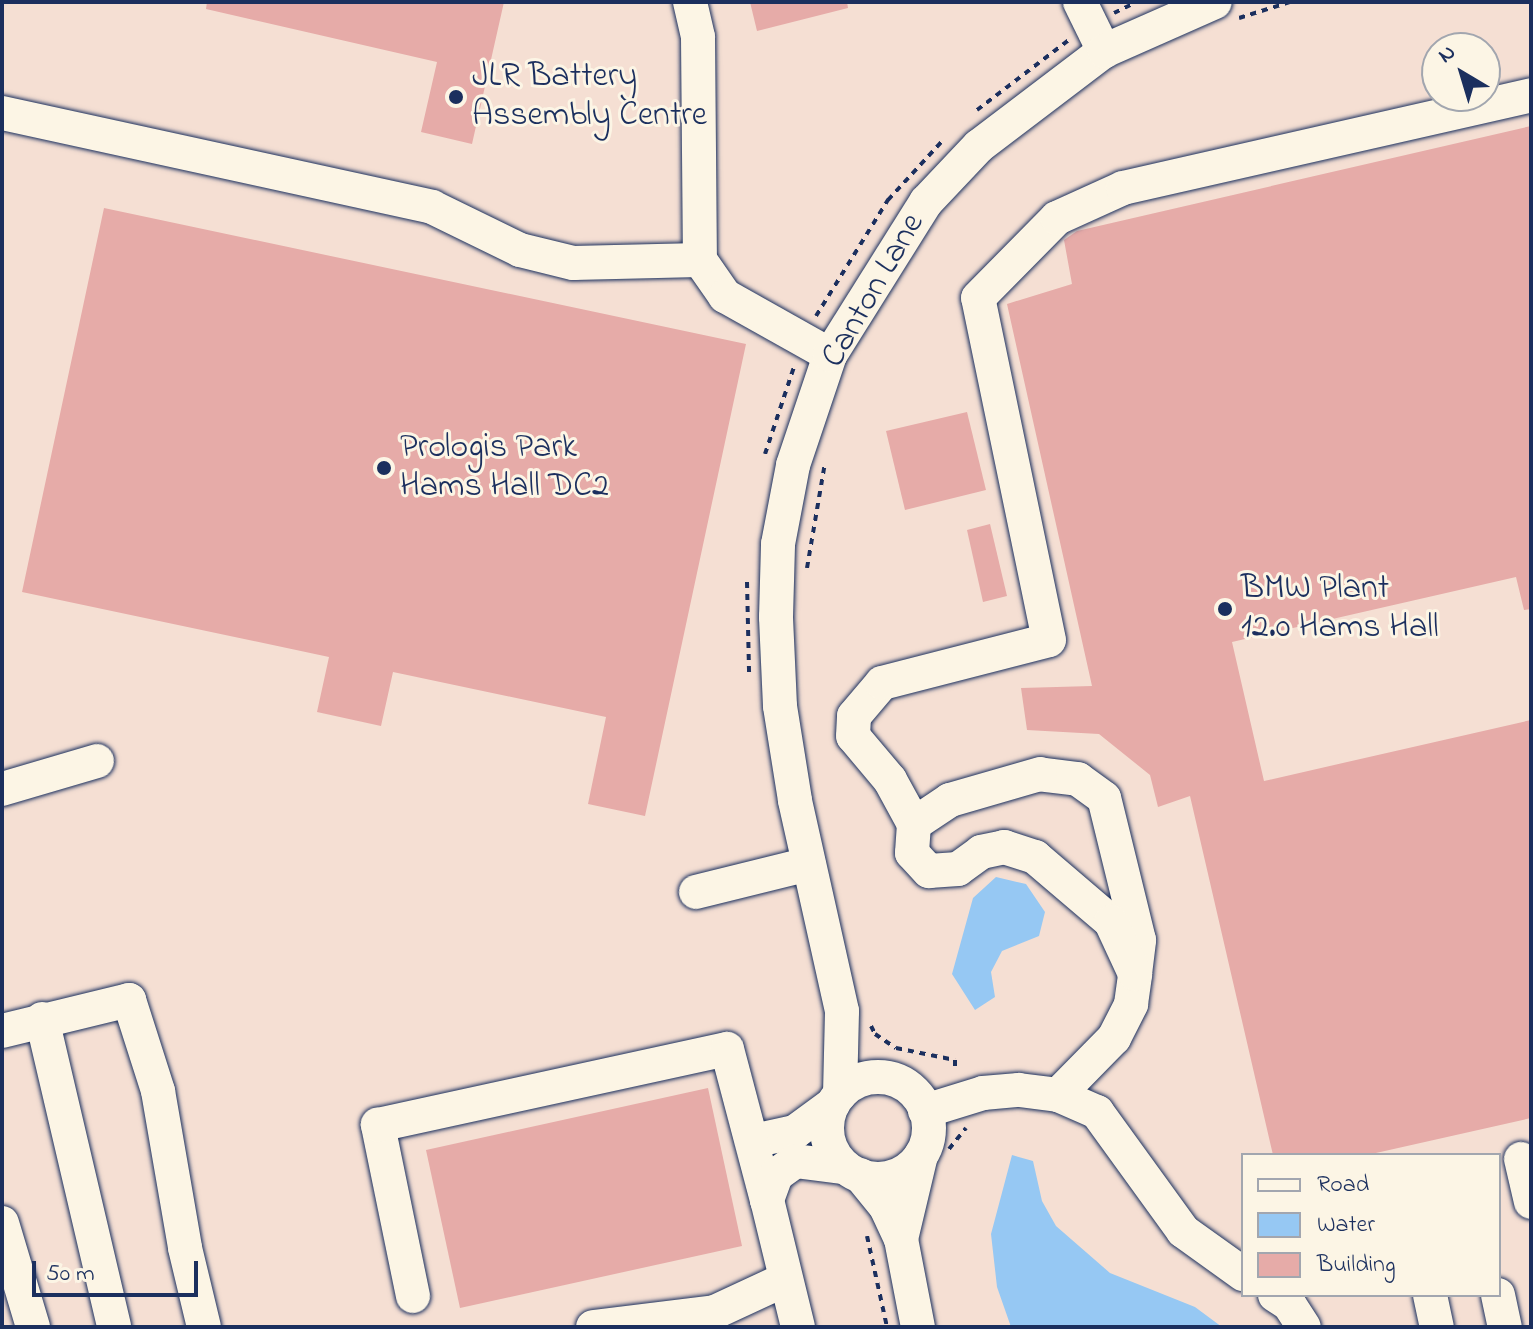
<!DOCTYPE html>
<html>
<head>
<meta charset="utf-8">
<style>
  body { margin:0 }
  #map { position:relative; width:1533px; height:1329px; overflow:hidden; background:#fcf5e5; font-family:"Indie Flower",sans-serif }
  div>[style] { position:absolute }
  .built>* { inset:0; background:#f5dfd3 }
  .water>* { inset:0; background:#96c8f3 }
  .building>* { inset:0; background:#e6aba8 }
  .path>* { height:4px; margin-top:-2px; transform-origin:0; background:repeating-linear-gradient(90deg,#1b2f5e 0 6px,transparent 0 12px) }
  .roads { filter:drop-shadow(0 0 2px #1b2f5e) drop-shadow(0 0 2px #1b2f5e) }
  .minor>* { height:34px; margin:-17px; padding:0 17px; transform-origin:17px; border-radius:17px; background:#fcf5e5 }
  .minor>.ring { margin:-17px; padding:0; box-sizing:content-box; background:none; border:34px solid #fcf5e5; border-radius:50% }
  .dots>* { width:22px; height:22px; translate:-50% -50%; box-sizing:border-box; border:4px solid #fcf5e5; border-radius:50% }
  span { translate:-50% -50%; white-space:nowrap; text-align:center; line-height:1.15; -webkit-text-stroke:6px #fcf5e5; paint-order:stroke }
  .poi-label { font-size:34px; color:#1b2f5e }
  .left { translate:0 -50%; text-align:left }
  .street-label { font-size:34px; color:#1b2f5e }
  .frame { position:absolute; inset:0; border:4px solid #1b2f5e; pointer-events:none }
  .legend { position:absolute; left:1241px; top:1153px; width:260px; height:144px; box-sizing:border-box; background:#fcf5e5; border:2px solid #a2a6af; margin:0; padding:10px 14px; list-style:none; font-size:24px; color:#1b2f5e }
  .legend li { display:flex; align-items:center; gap:16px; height:40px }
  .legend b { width:40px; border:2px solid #a2a6af }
  .north { position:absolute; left:1421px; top:32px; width:80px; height:80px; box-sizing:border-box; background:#fcf5e5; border:2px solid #a2a6af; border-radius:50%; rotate:322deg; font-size:22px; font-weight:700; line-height:32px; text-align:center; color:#1b2f5e }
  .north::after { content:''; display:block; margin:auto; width:28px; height:36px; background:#1b2f5e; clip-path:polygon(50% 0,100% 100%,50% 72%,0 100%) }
  .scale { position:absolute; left:32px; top:1261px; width:166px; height:36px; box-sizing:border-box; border:4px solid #1b2f5e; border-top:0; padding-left:10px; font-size:24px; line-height:28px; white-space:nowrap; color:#1b2f5e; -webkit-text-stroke:6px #fcf5e5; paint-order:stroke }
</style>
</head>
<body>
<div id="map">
  <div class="built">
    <i style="clip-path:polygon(evenodd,2px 2px,1531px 2px,1531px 1327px,2px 1327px,2px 2px,1437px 48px,1485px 48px,1485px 96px,1437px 96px,1437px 48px,2px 2px,1243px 1155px,1499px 1155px,1499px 1295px,1243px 1295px,1243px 1155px)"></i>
  </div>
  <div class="water">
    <i style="clip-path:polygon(996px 877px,1026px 884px,1045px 912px,1039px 936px,1002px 951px,991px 972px,995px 997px,975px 1010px,952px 974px,973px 898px)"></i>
    <i style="clip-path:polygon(1012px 1155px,1033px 1161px,1042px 1201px,1056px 1226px,1110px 1273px,1195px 1307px,1222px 1327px,1011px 1327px,997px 1287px,991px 1234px)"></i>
  </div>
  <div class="building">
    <i style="clip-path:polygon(207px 2px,504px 2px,472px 144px,421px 132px,437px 62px,206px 9px)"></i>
    <i style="clip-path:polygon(750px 2px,847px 2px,848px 8px,757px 31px)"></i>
    <i style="clip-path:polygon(1531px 126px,1531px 609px,1524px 610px,1516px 577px,1232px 642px,1264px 781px,1531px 720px,1531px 1118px,1367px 1155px,1273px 1155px,1190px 796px,1158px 807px,1150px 775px,1099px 734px,1027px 730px,1021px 688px,1092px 686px,1007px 304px,1072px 284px,1064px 240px,1077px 231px)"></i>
    <i style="clip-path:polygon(104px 208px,746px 344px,645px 816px,588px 804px,606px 717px,393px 672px,381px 726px,317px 712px,329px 657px,22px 592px)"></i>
    <i style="clip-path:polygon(967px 412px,986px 490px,905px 510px,886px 431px)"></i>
    <i style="clip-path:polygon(990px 524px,1007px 596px,983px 602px,967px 530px)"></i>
    <i style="clip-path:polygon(708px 1088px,742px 1246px,460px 1308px,426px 1150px)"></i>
  </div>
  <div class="path">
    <i style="left:1114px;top:13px;width:25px;rotate:-26deg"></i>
    <i style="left:1239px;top:18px;width:53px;rotate:-17.4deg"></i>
    <i style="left:977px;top:110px;width:116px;rotate:-37.3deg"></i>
    <i style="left:816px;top:316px;width:137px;rotate:-58.2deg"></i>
    <i style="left:888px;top:200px;width:83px;rotate:-47.4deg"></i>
    <i style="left:765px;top:454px;width:95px;rotate:-71.6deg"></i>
    <i style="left:807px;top:568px;width:107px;rotate:-80.3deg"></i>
    <i style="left:747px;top:582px;width:91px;rotate:88.7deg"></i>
    <i style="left:871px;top:1026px;width:9px;rotate:63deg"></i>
    <i style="left:875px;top:1034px;width:25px;rotate:34deg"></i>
    <i style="left:896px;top:1048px;width:60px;rotate:11.5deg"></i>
    <i style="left:955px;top:1060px;width:12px;rotate:90deg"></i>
    <i style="left:949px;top:1149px;width:27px;rotate:-51deg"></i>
    <i style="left:867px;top:1236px;width:93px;rotate:77.6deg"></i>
  </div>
  <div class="roads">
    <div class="minor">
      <i style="left:690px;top:2px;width:36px;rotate:77deg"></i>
      <i style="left:698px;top:37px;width:223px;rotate:89.5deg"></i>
      <i style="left:700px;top:260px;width:44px;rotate:55.2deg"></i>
      <i style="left:725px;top:296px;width:120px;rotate:29.3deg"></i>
      <i style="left:1080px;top:2px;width:55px;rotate:63.9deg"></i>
      <i style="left:2px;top:113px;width:440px;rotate:12.3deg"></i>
      <i style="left:432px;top:207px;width:98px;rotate:26deg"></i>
      <i style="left:520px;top:250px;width:55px;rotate:13.8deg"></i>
      <i style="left:573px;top:263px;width:127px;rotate:-1.4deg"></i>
      <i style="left:2px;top:789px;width:99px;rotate:-16.4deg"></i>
      <i style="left:914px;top:824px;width:50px;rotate:-118.6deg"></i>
      <i style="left:890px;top:780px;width:57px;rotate:-130.1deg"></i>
      <i style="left:853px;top:736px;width:20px;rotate:-87deg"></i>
      <i style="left:854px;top:716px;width:43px;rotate:-49.7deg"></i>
      <i style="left:882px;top:683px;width:172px;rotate:-14.4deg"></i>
      <i style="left:1049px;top:640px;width:349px;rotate:-101.7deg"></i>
      <i style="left:978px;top:298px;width:112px;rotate:-45.4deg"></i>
      <i style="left:1057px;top:218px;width:72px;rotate:-24.4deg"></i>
      <i style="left:1123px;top:188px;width:418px;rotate:-12.8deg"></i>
      <i style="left:696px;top:892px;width:116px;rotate:-13.9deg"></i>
      <i style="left:42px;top:1019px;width:316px;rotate:76.8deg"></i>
      <i style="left:2px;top:1031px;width:131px;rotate:-13.7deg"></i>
      <i style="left:129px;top:1000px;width:96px;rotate:72.3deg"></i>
      <i style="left:158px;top:1091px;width:159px;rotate:80.2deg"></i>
      <i style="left:185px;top:1248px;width:81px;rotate:76.5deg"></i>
      <i class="ring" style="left:827px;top:1077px;width:68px;height:68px"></i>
      <i style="left:840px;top:1094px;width:83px;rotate:-88.6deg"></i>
      <i style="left:842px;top:1011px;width:216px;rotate:-102.6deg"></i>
      <i style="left:795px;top:800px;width:95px;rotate:-99.1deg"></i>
      <i style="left:780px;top:706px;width:89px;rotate:-92.6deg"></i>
      <i style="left:776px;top:617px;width:73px;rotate:-88.4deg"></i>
      <i style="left:778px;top:544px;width:80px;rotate:-79.2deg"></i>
      <i style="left:793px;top:465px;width:116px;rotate:-71.4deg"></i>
      <i style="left:830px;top:355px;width:181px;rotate:-57.9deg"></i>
      <i style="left:926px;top:202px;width:77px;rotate:-46.6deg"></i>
      <i style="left:979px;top:146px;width:157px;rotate:-37.2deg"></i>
      <i style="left:1104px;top:51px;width:121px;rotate:-23.8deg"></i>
      <i style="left:1058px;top:1095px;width:80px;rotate:-45.5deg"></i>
      <i style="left:1114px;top:1038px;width:38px;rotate:-63deg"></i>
      <i style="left:1131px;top:1004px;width:30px;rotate:-82deg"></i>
      <i style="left:1135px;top:974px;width:34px;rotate:-83deg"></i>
      <i style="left:1139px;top:940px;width:146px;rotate:-103.8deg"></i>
      <i style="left:1104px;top:798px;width:32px;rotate:-144deg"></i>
      <i style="left:1078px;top:779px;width:38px;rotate:-173deg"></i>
      <i style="left:1040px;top:774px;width:94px;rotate:163.9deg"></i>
      <i style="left:950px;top:800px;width:43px;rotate:146.3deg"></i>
      <i style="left:914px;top:824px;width:29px;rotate:94deg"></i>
      <i style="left:912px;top:853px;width:25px;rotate:47deg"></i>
      <i style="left:929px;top:871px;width:29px;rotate:-4deg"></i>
      <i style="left:958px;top:869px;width:29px;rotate:-36deg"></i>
      <i style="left:981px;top:852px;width:24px;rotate:-12deg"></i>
      <i style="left:1004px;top:847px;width:33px;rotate:18deg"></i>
      <i style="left:1035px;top:857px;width:100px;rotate:40.5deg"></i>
      <i style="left:1111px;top:922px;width:57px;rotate:65.2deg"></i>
      <i style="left:925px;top:1111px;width:61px;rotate:-17.2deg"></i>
      <i style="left:983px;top:1093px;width:36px;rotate:-5deg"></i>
      <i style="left:1019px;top:1090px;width:39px;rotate:7deg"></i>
      <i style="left:1058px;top:1095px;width:43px;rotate:23.6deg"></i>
      <i style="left:1097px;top:1112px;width:147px;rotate:54.1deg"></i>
      <i style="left:1183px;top:1231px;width:74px;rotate:35.6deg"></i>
      <i style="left:753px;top:1141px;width:43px;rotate:-12.1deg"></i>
      <i style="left:795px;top:1132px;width:47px;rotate:-36.4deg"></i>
      <i style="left:1521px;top:1159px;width:44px;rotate:76.9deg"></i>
      <i style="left:860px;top:1175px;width:41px;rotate:50.9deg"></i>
      <i style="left:886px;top:1207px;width:35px;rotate:65deg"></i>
      <i style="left:901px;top:1239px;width:90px;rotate:79.1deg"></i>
      <i style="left:2px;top:1223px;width:109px;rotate:73.4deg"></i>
      <i style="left:901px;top:1239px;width:86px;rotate:-76.6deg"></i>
      <i style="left:1275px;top:1295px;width:17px;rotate:33deg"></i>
      <i style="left:1289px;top:1304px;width:27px;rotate:57deg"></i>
      <i style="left:1430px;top:1295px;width:33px;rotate:78deg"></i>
      <i style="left:1498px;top:1295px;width:33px;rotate:78deg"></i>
      <i style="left:413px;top:1296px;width:175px;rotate:-101.6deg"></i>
      <i style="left:378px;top:1125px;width:357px;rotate:-12.3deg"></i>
      <i style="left:727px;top:1049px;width:156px;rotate:75.2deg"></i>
      <i style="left:593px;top:1327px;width:123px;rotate:-7deg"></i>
      <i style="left:715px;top:1312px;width:76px;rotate:-24.9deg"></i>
      <i style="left:798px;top:1327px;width:131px;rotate:-103.7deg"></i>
      <i style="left:767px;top:1200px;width:27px;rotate:-70deg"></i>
      <i style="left:776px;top:1175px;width:24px;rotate:-36deg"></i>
      <i style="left:795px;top:1161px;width:47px;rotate:7.3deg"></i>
    </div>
  </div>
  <div class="dots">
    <i style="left:456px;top:97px;background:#1b2f5e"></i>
    <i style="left:384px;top:468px;background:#1b2f5e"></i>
    <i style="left:1225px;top:609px;background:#1b2f5e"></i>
  </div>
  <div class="poi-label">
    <span class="left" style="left:472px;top:97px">JLR Battery<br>Assembly Centre</span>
    <span class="left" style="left:400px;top:468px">Prologis Park<br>Hams Hall DC2</span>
    <span class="left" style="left:1241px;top:609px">BMW Plant<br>12.0 Hams Hall</span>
  </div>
  <div class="street-label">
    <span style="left:874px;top:291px;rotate:-60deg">Canton Lane</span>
  </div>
  <div class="frame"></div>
  <ul class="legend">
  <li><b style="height:10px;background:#fcf5e5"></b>Road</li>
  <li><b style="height:22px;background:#96c8f3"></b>Water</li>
  <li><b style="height:22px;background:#e6aba8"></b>Building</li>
  </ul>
  <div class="north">N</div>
  <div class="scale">50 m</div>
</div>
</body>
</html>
